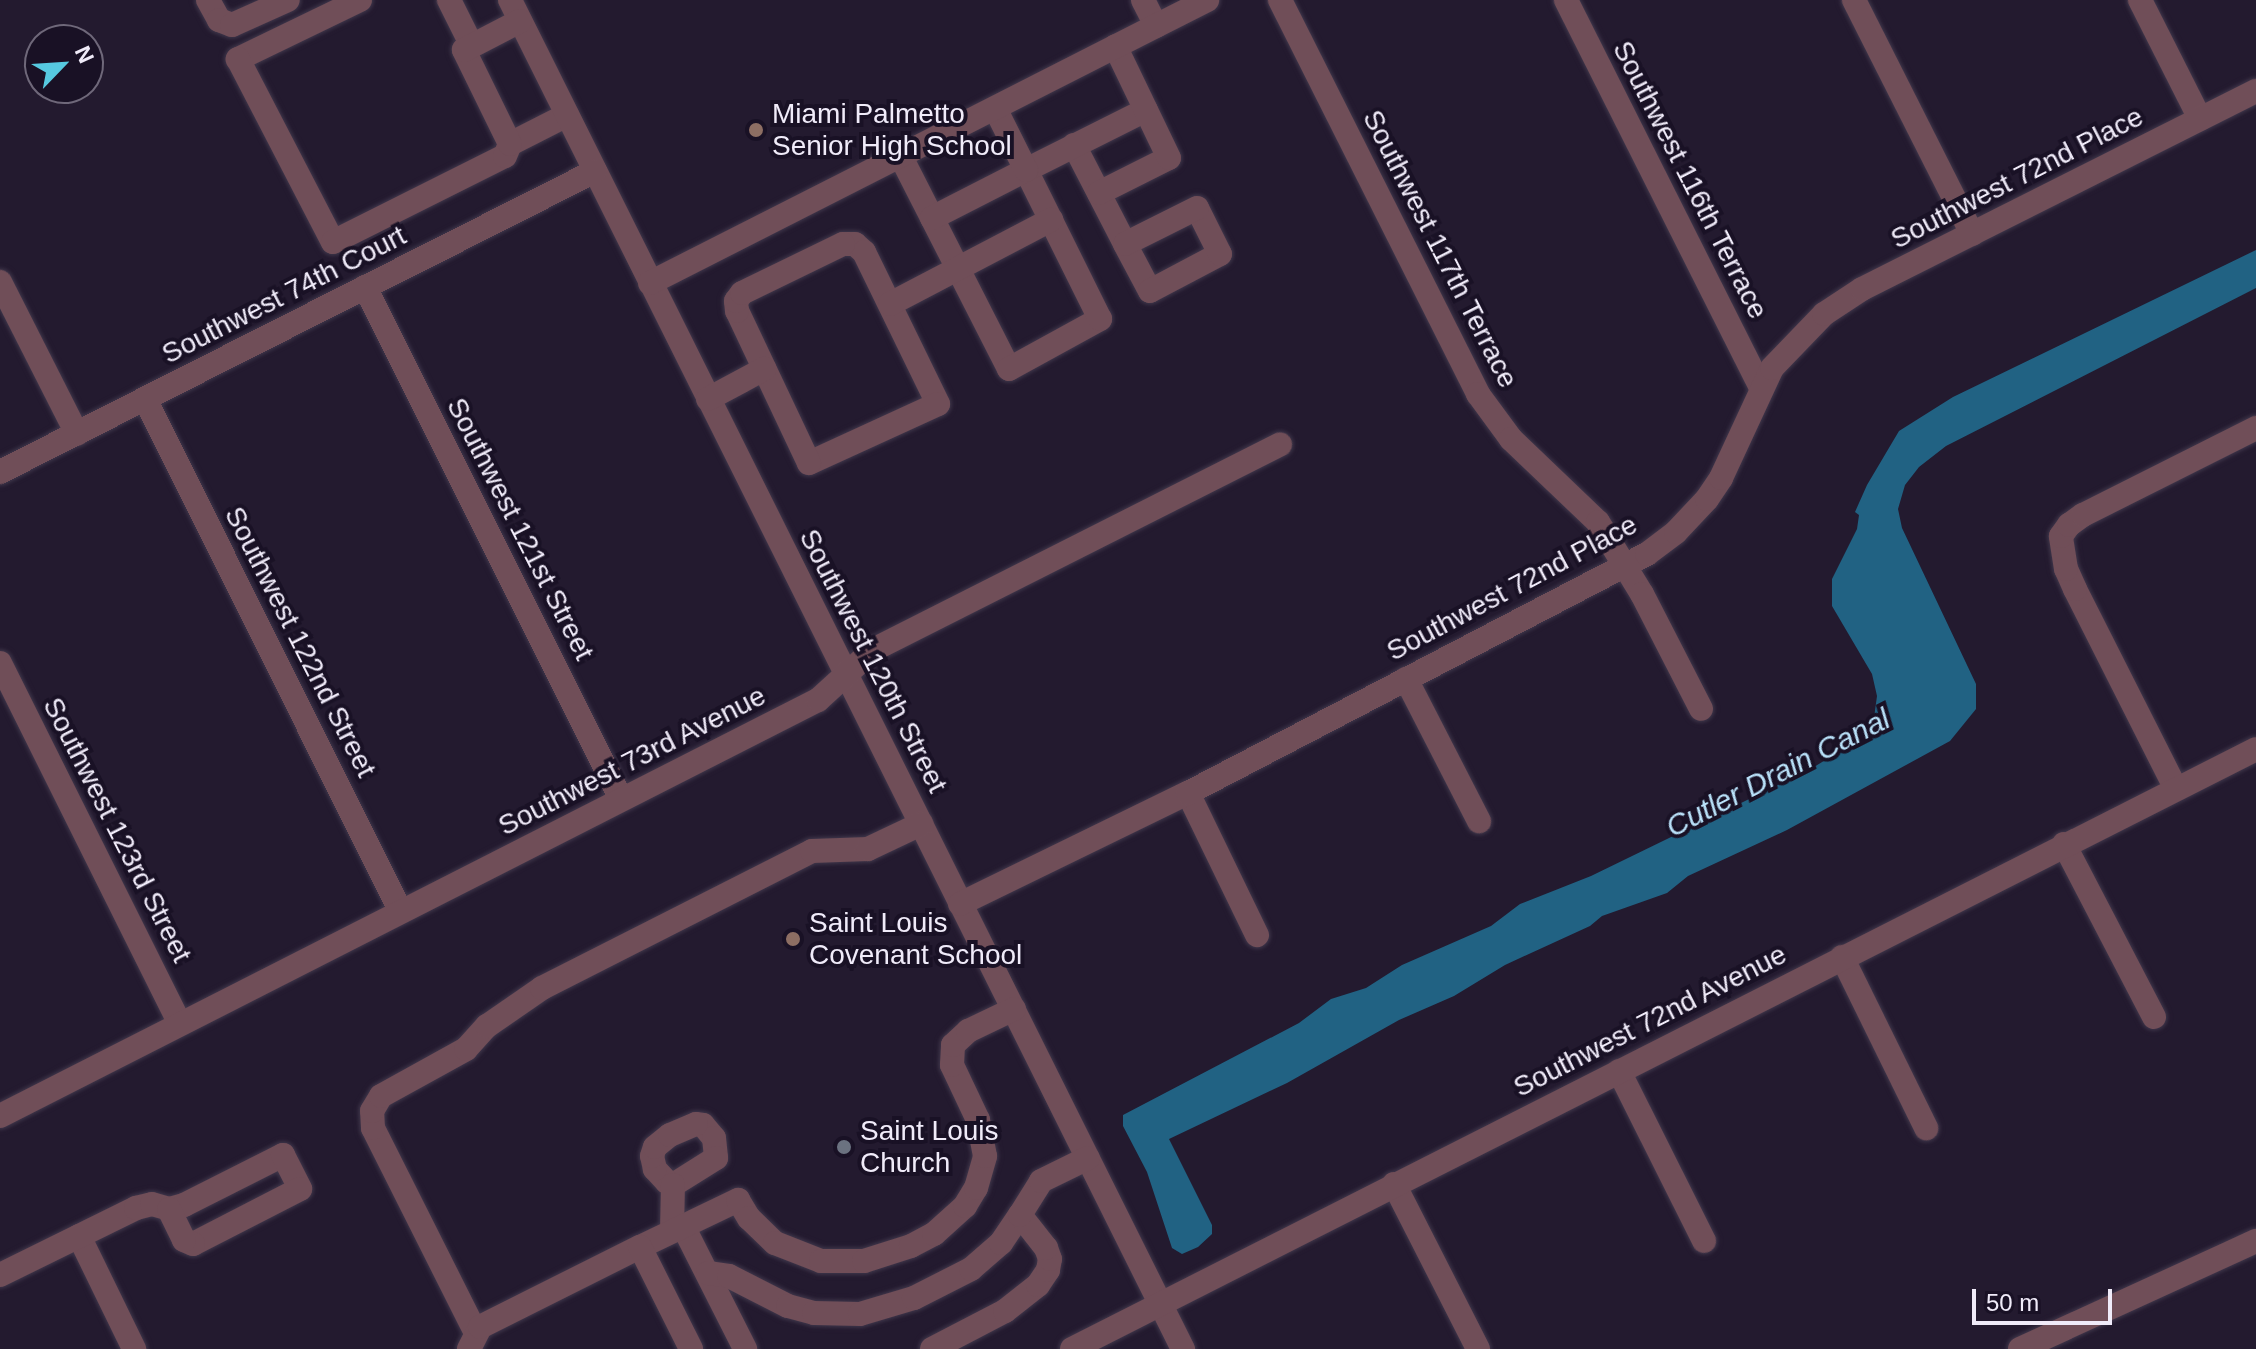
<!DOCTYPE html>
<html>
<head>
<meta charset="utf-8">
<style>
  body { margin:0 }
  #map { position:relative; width:2256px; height:1349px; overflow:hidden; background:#231a2f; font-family:Helvetica,sans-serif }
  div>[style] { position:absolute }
  .water>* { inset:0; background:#216283 }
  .roads { filter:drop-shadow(0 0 2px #40374b) drop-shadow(0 0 2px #40374b) }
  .minor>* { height:24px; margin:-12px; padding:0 12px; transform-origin:12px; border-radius:12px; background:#704e58 }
  .dots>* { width:22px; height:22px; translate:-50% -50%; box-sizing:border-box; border:4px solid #191125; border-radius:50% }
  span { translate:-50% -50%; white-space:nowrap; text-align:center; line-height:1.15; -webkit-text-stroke:8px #191125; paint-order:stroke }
  .poi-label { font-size:28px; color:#f0ebf9 }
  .left { translate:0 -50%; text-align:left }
  .street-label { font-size:28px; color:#f0ebf9 }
  .water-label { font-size:30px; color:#bae2fa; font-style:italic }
  .north { position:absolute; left:24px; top:24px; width:80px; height:80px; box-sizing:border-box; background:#191125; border:2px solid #6f687a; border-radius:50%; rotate:65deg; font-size:22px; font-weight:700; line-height:32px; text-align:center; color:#f0ebf9 }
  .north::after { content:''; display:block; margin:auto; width:28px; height:36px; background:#56c9e0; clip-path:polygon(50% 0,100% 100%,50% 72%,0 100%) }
  .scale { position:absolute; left:1972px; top:1289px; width:140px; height:36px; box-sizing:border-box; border:4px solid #f0ebf9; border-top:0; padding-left:10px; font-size:24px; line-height:28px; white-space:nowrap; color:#f0ebf9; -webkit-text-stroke:6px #191125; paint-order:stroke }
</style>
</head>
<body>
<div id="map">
  <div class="water">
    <i style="clip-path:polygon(2256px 250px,2256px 288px,1946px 446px,1919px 467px,1905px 485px,1898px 509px,1902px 528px,1976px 684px,1976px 709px,1950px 741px,1787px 830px,1688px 876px,1667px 893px,1602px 916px,1590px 926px,1505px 965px,1454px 996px,1399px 1020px,1287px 1083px,1169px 1139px,1212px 1225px,1212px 1234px,1198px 1247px,1182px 1254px,1172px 1248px,1147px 1172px,1123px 1126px,1123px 1115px,1299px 1023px,1331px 999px,1366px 988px,1402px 965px,1491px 926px,1520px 904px,1591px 876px,1809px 770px,1855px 742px,1873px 725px,1877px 696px,1872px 674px,1832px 606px,1832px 579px,1857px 529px,1859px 515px,1855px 512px,1867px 485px,1899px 431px,1953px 397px)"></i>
  </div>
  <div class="roads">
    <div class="minor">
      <i style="left:208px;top:0;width:23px;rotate:61deg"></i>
      <i style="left:219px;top:20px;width:14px;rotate:21deg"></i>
      <i style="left:232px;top:25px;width:61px;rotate:-24.1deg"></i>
      <i style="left:360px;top:0;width:136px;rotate:154.2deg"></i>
      <i style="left:238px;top:59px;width:206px;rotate:62.6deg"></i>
      <i style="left:333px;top:242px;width:192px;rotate:-26.6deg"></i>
      <i style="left:505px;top:156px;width:13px;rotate:-67deg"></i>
      <i style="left:510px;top:144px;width:64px;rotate:-27deg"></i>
      <i style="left:449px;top:0;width:51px;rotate:63.4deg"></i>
      <i style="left:510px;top:0;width:1508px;rotate:63.49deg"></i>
      <i style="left:1143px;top:0;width:29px;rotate:63deg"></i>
      <i style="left:1280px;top:0;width:441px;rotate:63.3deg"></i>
      <i style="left:1478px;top:394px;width:56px;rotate:53.7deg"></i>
      <i style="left:1511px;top:439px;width:120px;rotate:43.7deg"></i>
      <i style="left:1598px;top:522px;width:84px;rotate:58.6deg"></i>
      <i style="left:1642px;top:594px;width:129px;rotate:62.8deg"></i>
      <i style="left:1566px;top:0;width:433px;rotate:63.3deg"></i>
      <i style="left:1854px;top:0;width:262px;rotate:63.2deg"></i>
      <i style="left:2140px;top:0;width:133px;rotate:63.2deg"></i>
      <i style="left:510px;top:144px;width:105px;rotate:-116.1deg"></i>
      <i style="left:464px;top:50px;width:63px;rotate:-27.4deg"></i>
      <i style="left:1074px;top:145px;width:111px;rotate:62.7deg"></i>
      <i style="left:1125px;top:244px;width:53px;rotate:62deg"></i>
      <i style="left:1150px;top:291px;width:79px;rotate:-27.9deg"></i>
      <i style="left:1220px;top:254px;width:51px;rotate:-116.6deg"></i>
      <i style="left:1197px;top:208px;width:80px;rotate:153.4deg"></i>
      <i style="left:900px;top:155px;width:240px;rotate:63deg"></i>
      <i style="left:1009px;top:369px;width:104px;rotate:-28.8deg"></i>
      <i style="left:1100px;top:319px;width:166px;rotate:-116.4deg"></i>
      <i style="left:1026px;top:170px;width:134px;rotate:-26.6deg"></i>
      <i style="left:1099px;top:193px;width:78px;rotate:-26.6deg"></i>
      <i style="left:1169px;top:158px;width:124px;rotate:-115.7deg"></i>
      <i style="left:932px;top:218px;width:106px;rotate:-27.1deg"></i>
      <i style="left:1026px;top:170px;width:69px;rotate:-116.6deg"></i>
      <i style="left:843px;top:244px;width:12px"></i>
      <i style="left:855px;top:244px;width:12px;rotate:42deg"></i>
      <i style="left:864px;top:252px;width:169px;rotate:64deg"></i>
      <i style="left:938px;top:404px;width:142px;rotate:155.4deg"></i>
      <i style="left:809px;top:463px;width:168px;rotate:-115.3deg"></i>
      <i style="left:737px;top:311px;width:10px;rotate:-96deg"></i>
      <i style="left:736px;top:301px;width:10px;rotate:-53deg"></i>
      <i style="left:742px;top:293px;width:112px;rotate:-25.9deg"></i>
      <i style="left:0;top:282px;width:170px;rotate:63.1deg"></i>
      <i style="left:650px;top:283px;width:625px;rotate:-26.93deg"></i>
      <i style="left:365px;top:287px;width:572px;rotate:63.43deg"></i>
      <i style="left:890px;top:304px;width:182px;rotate:-27.6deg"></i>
      <i style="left:145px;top:399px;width:573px;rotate:63.48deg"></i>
      <i style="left:708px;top:399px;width:64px;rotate:-28.2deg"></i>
      <i style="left:0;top:472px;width:667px;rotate:-26.83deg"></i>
      <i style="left:0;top:663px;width:403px;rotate:63.5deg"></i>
      <i style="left:1406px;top:679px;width:160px;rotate:62.8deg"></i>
      <i style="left:2176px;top:789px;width:224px;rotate:-116.8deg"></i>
      <i style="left:2075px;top:589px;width:22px;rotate:-114deg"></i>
      <i style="left:2066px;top:569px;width:33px;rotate:-99deg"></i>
      <i style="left:2061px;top:536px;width:14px;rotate:-54deg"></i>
      <i style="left:2069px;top:525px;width:17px;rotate:-36deg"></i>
      <i style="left:2083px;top:515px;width:194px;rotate:-26.7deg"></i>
      <i style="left:1188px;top:793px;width:158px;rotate:64.1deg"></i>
      <i style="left:2064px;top:844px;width:195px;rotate:62.5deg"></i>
      <i style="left:960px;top:904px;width:254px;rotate:-26deg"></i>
      <i style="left:1188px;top:793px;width:517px;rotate:-27.51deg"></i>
      <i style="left:1647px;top:554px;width:36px;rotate:-37deg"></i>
      <i style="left:1676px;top:532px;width:45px;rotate:-46.8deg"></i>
      <i style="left:1707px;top:499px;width:25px;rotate:-56deg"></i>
      <i style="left:1721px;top:478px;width:121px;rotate:-65.1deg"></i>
      <i style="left:1772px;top:368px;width:75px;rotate:-46.1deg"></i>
      <i style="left:1824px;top:314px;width:45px;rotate:-33.3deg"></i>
      <i style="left:1862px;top:289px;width:441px;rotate:-26.7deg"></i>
      <i style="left:1842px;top:957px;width:191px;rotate:63.8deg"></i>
      <i style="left:1619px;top:1071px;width:190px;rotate:63.4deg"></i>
      <i style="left:0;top:1116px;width:918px;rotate:-26.96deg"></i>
      <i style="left:818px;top:700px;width:74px;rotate:-42.3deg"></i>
      <i style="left:873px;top:650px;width:456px;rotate:-26.8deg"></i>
      <i style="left:696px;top:1124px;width:7px;rotate:8deg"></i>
      <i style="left:703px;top:1125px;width:17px;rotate:50deg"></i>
      <i style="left:714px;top:1138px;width:20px;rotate:84deg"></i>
      <i style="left:716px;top:1158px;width:51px;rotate:147.9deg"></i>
      <i style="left:673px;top:1185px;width:7px;rotate:-153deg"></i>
      <i style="left:667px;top:1182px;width:18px;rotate:-133deg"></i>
      <i style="left:655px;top:1169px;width:13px;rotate:-103deg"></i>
      <i style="left:652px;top:1156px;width:9px;rotate:-72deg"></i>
      <i style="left:655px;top:1147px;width:19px;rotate:-39deg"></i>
      <i style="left:670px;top:1135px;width:28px;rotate:-23deg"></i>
      <i style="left:1394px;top:1184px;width:185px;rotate:63deg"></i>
      <i style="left:683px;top:1226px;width:138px;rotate:63.2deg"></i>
      <i style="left:672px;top:1231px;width:46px;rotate:-88.8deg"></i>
      <i style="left:79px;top:1236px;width:126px;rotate:64deg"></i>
      <i style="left:640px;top:1247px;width:109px;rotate:-25.6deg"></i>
      <i style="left:738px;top:1200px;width:21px;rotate:59deg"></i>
      <i style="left:749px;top:1218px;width:36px;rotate:44deg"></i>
      <i style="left:775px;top:1243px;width:49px;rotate:21.4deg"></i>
      <i style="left:821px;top:1261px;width:43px"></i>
      <i style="left:864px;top:1261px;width:49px;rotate:-17.7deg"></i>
      <i style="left:911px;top:1246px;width:26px;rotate:-28deg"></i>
      <i style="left:934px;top:1234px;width:42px;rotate:-42.1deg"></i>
      <i style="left:965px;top:1206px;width:21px;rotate:-59deg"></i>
      <i style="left:976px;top:1188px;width:33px;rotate:-74deg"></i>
      <i style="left:985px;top:1156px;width:37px;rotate:-101deg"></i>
      <i style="left:978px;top:1120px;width:61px;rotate:-115.3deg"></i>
      <i style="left:952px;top:1065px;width:20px;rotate:-87deg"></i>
      <i style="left:953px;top:1045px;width:21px;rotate:-43deg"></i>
      <i style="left:968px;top:1031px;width:51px;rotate:-25.6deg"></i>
      <i style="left:708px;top:1273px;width:21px;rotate:8deg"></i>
      <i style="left:729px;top:1276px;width:66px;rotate:27deg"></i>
      <i style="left:788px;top:1306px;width:27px;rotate:15deg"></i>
      <i style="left:814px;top:1313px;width:46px;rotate:1.2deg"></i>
      <i style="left:860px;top:1314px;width:56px;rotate:-16.5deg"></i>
      <i style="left:914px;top:1298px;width:64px;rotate:-27deg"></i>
      <i style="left:971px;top:1269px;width:40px;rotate:-41deg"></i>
      <i style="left:1001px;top:1243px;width:34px;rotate:-56deg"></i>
      <i style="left:0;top:1275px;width:152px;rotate:-26.2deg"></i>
      <i style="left:136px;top:1208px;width:16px;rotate:-14deg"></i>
      <i style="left:152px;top:1204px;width:18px;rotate:16deg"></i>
      <i style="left:169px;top:1209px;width:16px;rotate:-15deg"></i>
      <i style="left:184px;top:1205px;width:111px;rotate:-26.8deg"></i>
      <i style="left:283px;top:1155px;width:38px;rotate:63deg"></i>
      <i style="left:300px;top:1189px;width:120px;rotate:152.8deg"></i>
      <i style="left:193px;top:1244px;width:10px;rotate:-156deg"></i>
      <i style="left:184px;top:1240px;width:34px;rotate:-116deg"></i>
      <i style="left:475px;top:1331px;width:227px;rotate:-116.7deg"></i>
      <i style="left:373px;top:1128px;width:17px;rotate:-93deg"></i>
      <i style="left:372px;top:1111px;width:17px;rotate:-59deg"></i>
      <i style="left:381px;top:1096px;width:97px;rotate:-28.9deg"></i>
      <i style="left:466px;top:1049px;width:31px;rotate:-48deg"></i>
      <i style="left:487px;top:1026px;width:67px;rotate:-34.6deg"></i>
      <i style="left:542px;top:988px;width:303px;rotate:-26.9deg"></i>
      <i style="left:812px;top:851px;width:56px;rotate:-2deg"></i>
      <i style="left:868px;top:849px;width:59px;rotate:-25.3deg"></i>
      <i style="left:469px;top:1349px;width:25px;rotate:-63deg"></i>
      <i style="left:480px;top:1327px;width:179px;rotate:-26.6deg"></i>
      <i style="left:640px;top:1247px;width:114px;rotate:63.4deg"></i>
      <i style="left:932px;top:1349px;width:82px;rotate:-27.5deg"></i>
      <i style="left:1005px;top:1311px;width:42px;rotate:-38.2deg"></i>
      <i style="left:1038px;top:1285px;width:18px;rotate:-56deg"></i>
      <i style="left:1048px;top:1270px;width:11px;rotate:-80deg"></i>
      <i style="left:1050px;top:1259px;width:12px;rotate:-110deg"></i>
      <i style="left:1046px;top:1248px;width:42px;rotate:-128.2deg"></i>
      <i style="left:1020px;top:1215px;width:40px;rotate:-58deg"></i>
      <i style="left:1041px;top:1181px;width:52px;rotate:-26.1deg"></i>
      <i style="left:1072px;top:1349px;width:1327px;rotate:-26.87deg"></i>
      <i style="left:2020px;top:1349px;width:260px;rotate:-24.6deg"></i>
    </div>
  </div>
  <div class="dots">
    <i style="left:756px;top:130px;background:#8d6e63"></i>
    <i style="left:793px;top:939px;background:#8d6e63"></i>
    <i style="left:844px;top:1147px;background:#6b7280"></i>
  </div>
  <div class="poi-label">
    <span class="left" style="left:772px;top:130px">Miami Palmetto<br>Senior High School</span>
    <span class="left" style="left:809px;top:939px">Saint Louis<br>Covenant School</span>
    <span class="left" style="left:860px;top:1147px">Saint Louis<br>Church</span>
  </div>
  <div class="street-label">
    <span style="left:2017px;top:178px;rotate:-27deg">Southwest 72nd Place</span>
    <span style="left:1690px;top:180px;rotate:63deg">Southwest 116th Terrace</span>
    <span style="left:1440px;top:249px;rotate:63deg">Southwest 117th Terrace</span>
    <span style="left:284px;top:295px;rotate:-27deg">Southwest 74th Court</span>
    <span style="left:520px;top:529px;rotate:63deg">Southwest 121st Street</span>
    <span style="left:1512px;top:588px;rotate:-28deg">Southwest 72nd Place</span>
    <span style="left:300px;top:642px;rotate:63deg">Southwest 122nd Street</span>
    <span style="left:873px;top:661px;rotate:63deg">Southwest 120th Street</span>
    <span style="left:632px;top:761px;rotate:-27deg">Southwest 73rd Avenue</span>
    <span style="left:117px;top:830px;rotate:63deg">Southwest 123rd Street</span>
    <span style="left:1650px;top:1021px;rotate:-27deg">Southwest 72nd Avenue</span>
  </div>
  <div class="water-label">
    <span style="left:1778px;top:773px;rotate:-27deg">Cutler Drain Canal</span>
  </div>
  <div class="north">N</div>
  <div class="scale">50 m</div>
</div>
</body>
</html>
